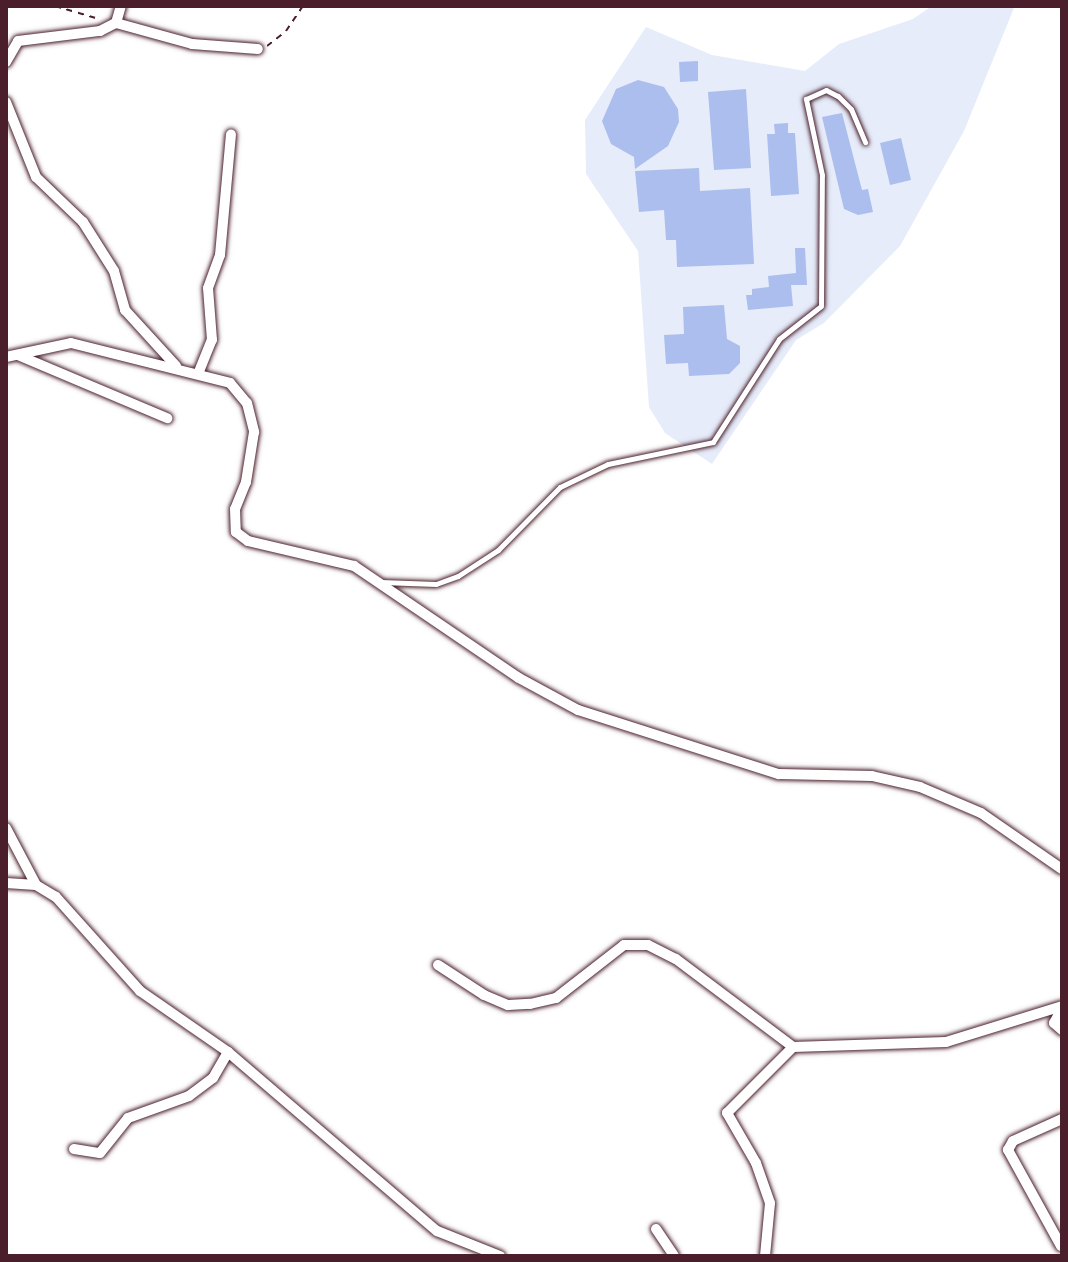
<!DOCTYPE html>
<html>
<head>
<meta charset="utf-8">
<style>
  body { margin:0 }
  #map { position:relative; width:1068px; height:1262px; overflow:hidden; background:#fff; font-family:Itim,sans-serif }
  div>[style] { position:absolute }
  .built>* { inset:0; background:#e6ecfa }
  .building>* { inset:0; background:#abbeed }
  .path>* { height:2px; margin-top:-1px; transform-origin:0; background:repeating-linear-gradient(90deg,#4a1f2b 0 6px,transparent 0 12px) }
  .roads { filter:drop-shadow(0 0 2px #4a1f2b) drop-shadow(0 0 2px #4a1f2b) }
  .service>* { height:5px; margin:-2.5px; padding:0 2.5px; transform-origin:2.5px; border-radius:2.5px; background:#fff }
  .minor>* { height:10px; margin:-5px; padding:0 5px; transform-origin:5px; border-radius:5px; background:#fff }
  span { translate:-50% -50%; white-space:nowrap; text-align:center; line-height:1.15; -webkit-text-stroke:7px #fff; paint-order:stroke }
  .frame { position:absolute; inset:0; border:8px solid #4a1f2b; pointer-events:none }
</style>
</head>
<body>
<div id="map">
  <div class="built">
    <i style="clip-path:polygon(932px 6px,1014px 8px,964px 131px,900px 246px,824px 323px,796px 340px,712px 464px,665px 433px,649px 407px,638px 251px,586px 174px,585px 120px,646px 27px,712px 55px,805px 71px,839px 44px,913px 19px)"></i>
  </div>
  <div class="building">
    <i style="clip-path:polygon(698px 61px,698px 81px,680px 82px,679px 62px)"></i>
    <i style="clip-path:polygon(638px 80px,664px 87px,678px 109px,679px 122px,668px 146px,635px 169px,634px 157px,611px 144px,602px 121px,616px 89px)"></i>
    <i style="clip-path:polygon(746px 89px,751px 168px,714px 170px,708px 92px)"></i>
    <i style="clip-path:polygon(842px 113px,862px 190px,868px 189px,873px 212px,858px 215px,844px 209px,822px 117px)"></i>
    <i style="clip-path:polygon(788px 123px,788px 133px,795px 133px,799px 194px,771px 196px,767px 134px,775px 134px,774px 124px)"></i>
    <i style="clip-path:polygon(901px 138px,911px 180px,890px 185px,880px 143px)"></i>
    <i style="clip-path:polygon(699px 168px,700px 191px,750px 188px,754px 264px,677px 267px,676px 240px,666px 240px,664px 210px,639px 212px,635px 171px)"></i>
    <i style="clip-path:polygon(795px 248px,805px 248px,807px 285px,791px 285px,793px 306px,748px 310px,746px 295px,752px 295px,752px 289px,769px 287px,768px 276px,796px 273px)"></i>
    <i style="clip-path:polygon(724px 305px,727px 339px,740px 346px,740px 363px,729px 374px,689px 376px,688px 363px,666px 364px,664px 335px,684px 334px,683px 307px)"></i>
  </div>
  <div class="path">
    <i style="left:55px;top:6px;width:46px;rotate:16.5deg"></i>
    <i style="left:267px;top:46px;width:24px;rotate:-38deg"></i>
    <i style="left:286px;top:31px;width:30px;rotate:-56deg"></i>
  </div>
  <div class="roads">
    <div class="service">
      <i style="left:381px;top:582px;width:55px;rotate:2.1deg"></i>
      <i style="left:436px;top:584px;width:23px;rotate:-20deg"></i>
      <i style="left:458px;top:576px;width:48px;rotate:-33deg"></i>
      <i style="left:498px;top:550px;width:88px;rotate:-45.5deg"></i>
      <i style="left:560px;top:487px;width:53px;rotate:-25.6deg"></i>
      <i style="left:608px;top:464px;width:107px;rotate:-11.8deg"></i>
      <i style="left:713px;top:442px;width:122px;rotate:-57.3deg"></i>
      <i style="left:779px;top:339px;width:53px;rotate:-38.2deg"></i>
      <i style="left:821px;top:306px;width:131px;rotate:-89.6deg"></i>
      <i style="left:822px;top:175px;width:78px;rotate:-101.9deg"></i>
      <i style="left:806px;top:99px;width:22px;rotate:-24deg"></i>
      <i style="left:826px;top:90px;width:13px;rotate:27deg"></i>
      <i style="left:838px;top:96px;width:18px;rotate:45deg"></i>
      <i style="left:851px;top:109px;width:36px;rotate:67deg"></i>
    </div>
    <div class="minor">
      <i style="left:116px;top:23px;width:79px;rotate:15.4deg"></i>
      <i style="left:192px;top:44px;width:66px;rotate:4.3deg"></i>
      <i style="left:6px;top:62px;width:24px;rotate:-60deg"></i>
      <i style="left:18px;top:41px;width:83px;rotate:-7deg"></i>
      <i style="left:100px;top:31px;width:18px;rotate:-27deg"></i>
      <i style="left:116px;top:23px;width:18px;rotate:-74deg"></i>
      <i style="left:6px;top:102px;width:81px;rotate:68.2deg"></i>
      <i style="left:36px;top:177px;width:65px;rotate:43.8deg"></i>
      <i style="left:83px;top:222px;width:58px;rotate:57.7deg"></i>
      <i style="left:114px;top:271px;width:41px;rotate:74.2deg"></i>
      <i style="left:125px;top:310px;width:76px;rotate:47.7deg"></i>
      <i style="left:20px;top:356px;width:160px;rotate:22.9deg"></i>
      <i style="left:6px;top:357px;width:66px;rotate:-12.2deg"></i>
      <i style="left:71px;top:343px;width:164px;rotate:14.1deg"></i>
      <i style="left:230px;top:383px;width:26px;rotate:50deg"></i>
      <i style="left:247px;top:403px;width:30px;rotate:76deg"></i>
      <i style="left:254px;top:432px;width:51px;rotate:99.1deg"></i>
      <i style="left:246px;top:482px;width:29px;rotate:112deg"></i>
      <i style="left:235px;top:509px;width:23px;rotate:88deg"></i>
      <i style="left:236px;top:532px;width:15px;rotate:37deg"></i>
      <i style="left:248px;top:541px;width:109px;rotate:13.3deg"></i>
      <i style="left:354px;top:566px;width:199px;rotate:34.2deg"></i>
      <i style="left:519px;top:678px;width:67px;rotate:28.5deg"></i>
      <i style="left:578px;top:710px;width:211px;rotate:17.7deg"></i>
      <i style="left:779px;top:774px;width:93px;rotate:1.2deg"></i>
      <i style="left:872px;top:776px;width:49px;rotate:12.9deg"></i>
      <i style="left:920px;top:787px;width:66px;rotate:23.1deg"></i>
      <i style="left:981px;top:813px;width:98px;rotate:34.7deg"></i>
      <i style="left:198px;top:374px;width:37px;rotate:-68deg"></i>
      <i style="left:212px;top:340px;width:52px;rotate:-94.4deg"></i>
      <i style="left:208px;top:288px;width:35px;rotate:-70deg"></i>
      <i style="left:220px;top:255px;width:121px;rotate:-84.8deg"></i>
      <i style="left:6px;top:828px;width:64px;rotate:62.2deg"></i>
      <i style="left:6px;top:883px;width:30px;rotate:4deg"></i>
      <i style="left:36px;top:885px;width:23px;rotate:31deg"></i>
      <i style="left:56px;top:897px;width:126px;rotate:48.2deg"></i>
      <i style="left:140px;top:991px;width:107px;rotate:34.7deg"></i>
      <i style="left:228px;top:1052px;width:275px;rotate:40.6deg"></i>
      <i style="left:437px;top:1231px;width:68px;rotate:21.6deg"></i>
      <i style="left:438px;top:965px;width:55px;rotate:33.1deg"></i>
      <i style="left:484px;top:995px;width:26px;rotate:23deg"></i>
      <i style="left:508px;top:1005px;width:22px;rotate:-3deg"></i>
      <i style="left:530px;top:1004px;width:27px;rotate:-13deg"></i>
      <i style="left:556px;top:998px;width:86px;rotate:-37.9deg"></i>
      <i style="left:624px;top:945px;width:24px"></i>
      <i style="left:648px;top:945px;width:31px;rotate:27deg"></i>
      <i style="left:676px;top:959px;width:146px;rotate:36.9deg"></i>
      <i style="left:1062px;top:1008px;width:17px;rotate:118deg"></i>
      <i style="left:1054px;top:1023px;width:11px;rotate:41deg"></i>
      <i style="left:74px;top:1149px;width:26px;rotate:9deg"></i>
      <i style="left:100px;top:1153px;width:45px;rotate:-51.3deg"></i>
      <i style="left:128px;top:1118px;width:65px;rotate:-19.8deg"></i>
      <i style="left:189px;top:1096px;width:30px;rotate:-37deg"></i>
      <i style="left:213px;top:1078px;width:30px;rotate:-60deg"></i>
      <i style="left:656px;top:1229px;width:32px;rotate:56deg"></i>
      <i style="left:1061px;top:1246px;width:110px;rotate:-118.9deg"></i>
      <i style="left:1008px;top:1150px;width:10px;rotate:-61deg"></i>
      <i style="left:1013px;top:1141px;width:54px;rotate:-24.2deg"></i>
      <i style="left:765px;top:1256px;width:53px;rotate:-84.6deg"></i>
      <i style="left:770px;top:1203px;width:42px;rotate:-109.3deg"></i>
      <i style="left:756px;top:1163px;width:58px;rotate:-120.1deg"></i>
      <i style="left:727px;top:1113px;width:93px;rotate:-45deg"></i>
      <i style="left:793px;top:1047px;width:153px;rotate:-1.9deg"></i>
      <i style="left:946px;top:1042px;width:121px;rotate:-17.2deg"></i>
    </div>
  </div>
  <div class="frame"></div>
</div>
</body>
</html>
